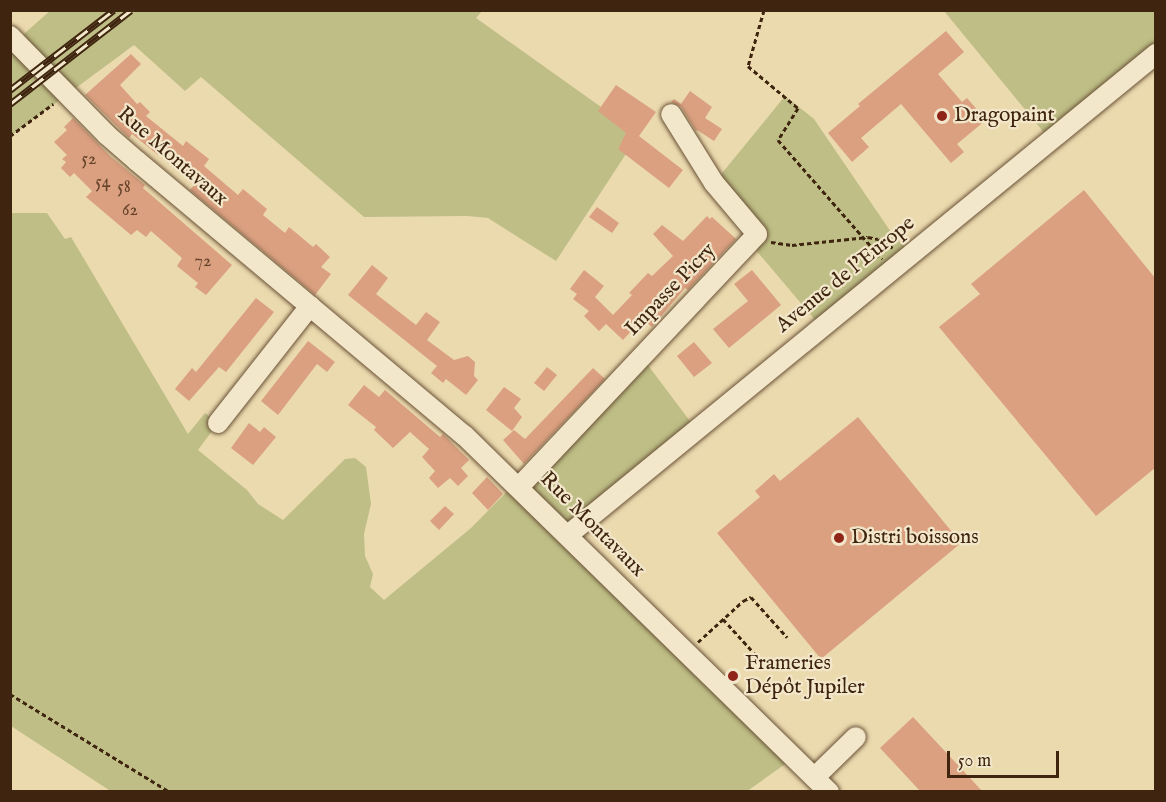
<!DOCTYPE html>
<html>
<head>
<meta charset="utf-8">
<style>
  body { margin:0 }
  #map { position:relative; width:1166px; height:802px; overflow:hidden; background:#ecdaaf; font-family:"IM FELL English",serif }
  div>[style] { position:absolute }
  .green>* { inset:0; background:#bebe86 }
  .building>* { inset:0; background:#daa080 }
  .path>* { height:3px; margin-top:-1.5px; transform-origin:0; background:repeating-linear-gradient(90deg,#3f250f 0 4.5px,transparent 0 7.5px) }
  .roads { filter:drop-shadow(0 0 2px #6a5237) drop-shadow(0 0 2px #6a5237) }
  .minor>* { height:20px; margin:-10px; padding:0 10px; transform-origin:10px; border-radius:10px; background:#f3e7cb }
  .rail>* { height:7px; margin-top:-3.5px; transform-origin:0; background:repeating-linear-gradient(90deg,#f3e7cb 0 14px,#3f250f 0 28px); box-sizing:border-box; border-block:2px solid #3f250f }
  .dots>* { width:16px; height:16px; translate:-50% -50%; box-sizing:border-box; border:3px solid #f3e7cb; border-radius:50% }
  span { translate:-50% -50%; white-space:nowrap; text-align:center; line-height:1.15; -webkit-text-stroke:4.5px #f3e7cb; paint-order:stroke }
  .number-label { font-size:18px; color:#66442b }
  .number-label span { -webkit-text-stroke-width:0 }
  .poi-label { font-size:21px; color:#3f250f }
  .left { translate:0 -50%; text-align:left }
  .street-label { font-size:21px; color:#3f250f }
  .frame { position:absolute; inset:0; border:12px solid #3f250f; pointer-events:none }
  .scale { position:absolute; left:947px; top:751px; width:112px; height:27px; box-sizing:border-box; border:3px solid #3f250f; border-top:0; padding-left:8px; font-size:18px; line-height:21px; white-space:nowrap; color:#3f250f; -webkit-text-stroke:4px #f3e7cb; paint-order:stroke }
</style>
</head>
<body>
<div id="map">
  <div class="green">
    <i style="clip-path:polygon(51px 10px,482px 11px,476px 18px,639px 134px,556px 261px,488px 218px,467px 216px,364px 217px,201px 77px,185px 91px,134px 45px,11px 136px,11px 51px,26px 32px)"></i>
    <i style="clip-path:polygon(944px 11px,1155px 11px,1155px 54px,1050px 140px)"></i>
    <i style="clip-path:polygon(785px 96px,814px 119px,893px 235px,911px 253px,821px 327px,749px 242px,714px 183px)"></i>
    <i style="clip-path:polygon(10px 213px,47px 213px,65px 239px,71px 237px,188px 434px,205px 413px,218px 423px,198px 450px,247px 490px,258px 504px,283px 520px,345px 459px,355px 458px,366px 467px,371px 504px,364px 534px,365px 556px,373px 574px,370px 587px,384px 600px,471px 528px,641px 356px,696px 429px,568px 535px,795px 757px,746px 792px,112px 792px,11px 726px)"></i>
  </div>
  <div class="building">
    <i style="clip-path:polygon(946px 31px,964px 52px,938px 74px,962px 102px,967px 98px,986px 120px,957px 144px,964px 152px,951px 163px,901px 104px,861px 138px,869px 147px,852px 162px,828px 133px,860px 106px,858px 104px)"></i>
    <i style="clip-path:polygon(131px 54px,141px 64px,120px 85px,137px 104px,140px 102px,150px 112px,146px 116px,183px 146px,186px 141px,209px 159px,204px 166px,238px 195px,243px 189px,267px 209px,263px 215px,285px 233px,289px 227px,313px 247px,316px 244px,330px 257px,321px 267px,331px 274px,315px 295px,190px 190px,195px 184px,180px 172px,186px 166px,164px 148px,158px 155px,132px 134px,129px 138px,85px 95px)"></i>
    <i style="clip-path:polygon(616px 85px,656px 112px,639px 136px,683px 170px,669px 188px,618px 149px,626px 133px,598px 111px)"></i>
    <i style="clip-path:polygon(690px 91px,712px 107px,705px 118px,722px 129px,714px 141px,697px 130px,696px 131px,681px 107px,671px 102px,674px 99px,681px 104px)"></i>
    <i style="clip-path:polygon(73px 118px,110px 156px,145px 185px,143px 188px,232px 265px,206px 295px,195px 287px,198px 283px,177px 266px,182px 258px,151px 231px,146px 237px,137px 230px,131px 235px,86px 197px,92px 191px,74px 173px,70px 177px,61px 168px,66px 162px,62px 159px,67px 155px,54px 142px,67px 130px,64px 127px)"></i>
    <i style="clip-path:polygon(1084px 190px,1155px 278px,1155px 468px,1096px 516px,939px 327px,980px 294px,971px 284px)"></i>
    <i style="clip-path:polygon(597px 207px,619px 223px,612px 233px,589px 217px)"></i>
    <i style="clip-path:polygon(707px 216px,710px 219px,712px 217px,736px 239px,688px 290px,685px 288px,652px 327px,642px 319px,623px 340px,606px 324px,599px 331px,584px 316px,589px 311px,573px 299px,577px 294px,570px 289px,584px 270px,604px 286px,595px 297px,613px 315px,632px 295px,629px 293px,648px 273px,652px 276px,673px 256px,653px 234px,662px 225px,683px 241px)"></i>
    <i style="clip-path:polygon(372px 265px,388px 278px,376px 294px,416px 325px,426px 312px,440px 322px,427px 340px,454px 360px,468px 356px,475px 362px,474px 376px,478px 380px,466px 395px,446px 379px,443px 383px,431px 373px,437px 366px,348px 295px)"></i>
    <i style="clip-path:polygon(752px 270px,781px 305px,729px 348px,713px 329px,748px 301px,734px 284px)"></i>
    <i style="clip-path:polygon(256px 298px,274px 312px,226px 372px,219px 367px,189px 401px,175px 389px,192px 368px,196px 372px)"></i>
    <i style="clip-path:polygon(308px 341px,335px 362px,327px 372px,317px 364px,278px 415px,261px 401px)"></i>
    <i style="clip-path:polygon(694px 342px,712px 363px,694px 377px,677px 356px)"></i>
    <i style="clip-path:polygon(547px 367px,557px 375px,544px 391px,534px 383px)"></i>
    <i style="clip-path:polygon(593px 368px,605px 379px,524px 464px,503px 440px,514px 430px,525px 439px)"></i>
    <i style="clip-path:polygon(364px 385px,379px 397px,385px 390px,440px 437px,443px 434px,469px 460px,461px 468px,468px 476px,458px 486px,450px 478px,438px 488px,429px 478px,435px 471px,422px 457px,429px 449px,410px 432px,393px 448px,374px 430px,376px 427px,348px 405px)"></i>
    <i style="clip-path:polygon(504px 387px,521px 399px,514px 408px,522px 417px,512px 431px,486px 410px)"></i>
    <i style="clip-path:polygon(858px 417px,961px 543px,821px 659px,717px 533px,760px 497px,755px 491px,774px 474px,780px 481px)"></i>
    <i style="clip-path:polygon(249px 423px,260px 432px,264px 427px,276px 437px,253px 465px,231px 448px)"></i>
    <i style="clip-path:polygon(487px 477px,503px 494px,488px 510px,472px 493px)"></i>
    <i style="clip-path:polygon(445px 506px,454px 514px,439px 530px,430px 521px)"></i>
    <i style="clip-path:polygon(913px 717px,983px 792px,921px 792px,880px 748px)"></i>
  </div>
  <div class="path">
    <i style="left:764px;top:10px;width:58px;rotate:105.9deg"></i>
    <i style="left:748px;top:66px;width:65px;rotate:40deg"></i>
    <i style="left:798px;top:108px;width:38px;rotate:122deg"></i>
    <i style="left:778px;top:140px;width:158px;rotate:48.8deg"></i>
    <i style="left:10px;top:136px;width:54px;rotate:-36.7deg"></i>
    <i style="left:771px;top:242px;width:21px;rotate:8deg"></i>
    <i style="left:792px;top:245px;width:76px;rotate:-6deg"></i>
    <i style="left:868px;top:237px;width:10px;rotate:11deg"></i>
    <i style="left:878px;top:239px;width:17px;rotate:31deg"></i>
    <i style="left:723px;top:619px;width:47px;rotate:47.6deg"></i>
    <i style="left:698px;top:642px;width:61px;rotate:-42.3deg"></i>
    <i style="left:743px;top:601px;width:9px;rotate:-27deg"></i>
    <i style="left:751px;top:597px;width:54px;rotate:48deg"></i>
    <i style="left:10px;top:694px;width:188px;rotate:31.5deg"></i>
  </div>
  <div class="roads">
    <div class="minor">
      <i style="left:10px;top:36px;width:139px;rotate:45.6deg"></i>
      <i style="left:107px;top:135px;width:40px;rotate:41deg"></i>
      <i style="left:137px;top:161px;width:427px;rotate:40deg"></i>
      <i style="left:464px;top:435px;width:511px;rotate:44.37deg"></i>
      <i style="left:218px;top:423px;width:149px;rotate:-51.8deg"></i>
      <i style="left:519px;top:487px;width:347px;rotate:-46.7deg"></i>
      <i style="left:757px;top:234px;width:67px;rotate:-130.1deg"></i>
      <i style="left:714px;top:183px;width:81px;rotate:-121.9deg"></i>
      <i style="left:568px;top:535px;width:760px;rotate:-39.28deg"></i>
      <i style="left:815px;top:777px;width:57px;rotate:-44.3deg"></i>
    </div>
  </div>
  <div class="rail">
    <i style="left:10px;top:90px;width:131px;rotate:-37.6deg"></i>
    <i style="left:10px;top:104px;width:153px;rotate:-37.8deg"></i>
  </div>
  <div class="dots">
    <i style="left:942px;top:116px;background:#8f2418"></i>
    <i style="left:839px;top:538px;background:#8f2418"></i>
    <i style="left:733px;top:676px;background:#8f2418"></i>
  </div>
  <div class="number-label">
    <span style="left:89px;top:160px">52</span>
    <span style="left:103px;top:183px">54</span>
    <span style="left:124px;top:188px">58</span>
    <span style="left:130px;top:211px">62</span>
    <span style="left:203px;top:262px">72</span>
  </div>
  <div class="poi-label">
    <span class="left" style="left:954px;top:116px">Dragopaint</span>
    <span class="left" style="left:851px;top:538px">Distri boissons</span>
    <span class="left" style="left:745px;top:676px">Frameries<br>Dépôt Jupiler</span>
  </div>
  <div class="street-label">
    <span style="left:172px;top:157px;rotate:41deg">Rue Montavaux</span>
    <span style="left:846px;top:275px;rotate:-39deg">Avenue de l'Europe</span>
    <span style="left:671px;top:290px;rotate:-46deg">Impasse Picry</span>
    <span style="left:592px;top:525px;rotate:45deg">Rue Montavaux</span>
  </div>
  <div class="frame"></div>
  <div class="scale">50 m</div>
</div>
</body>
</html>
